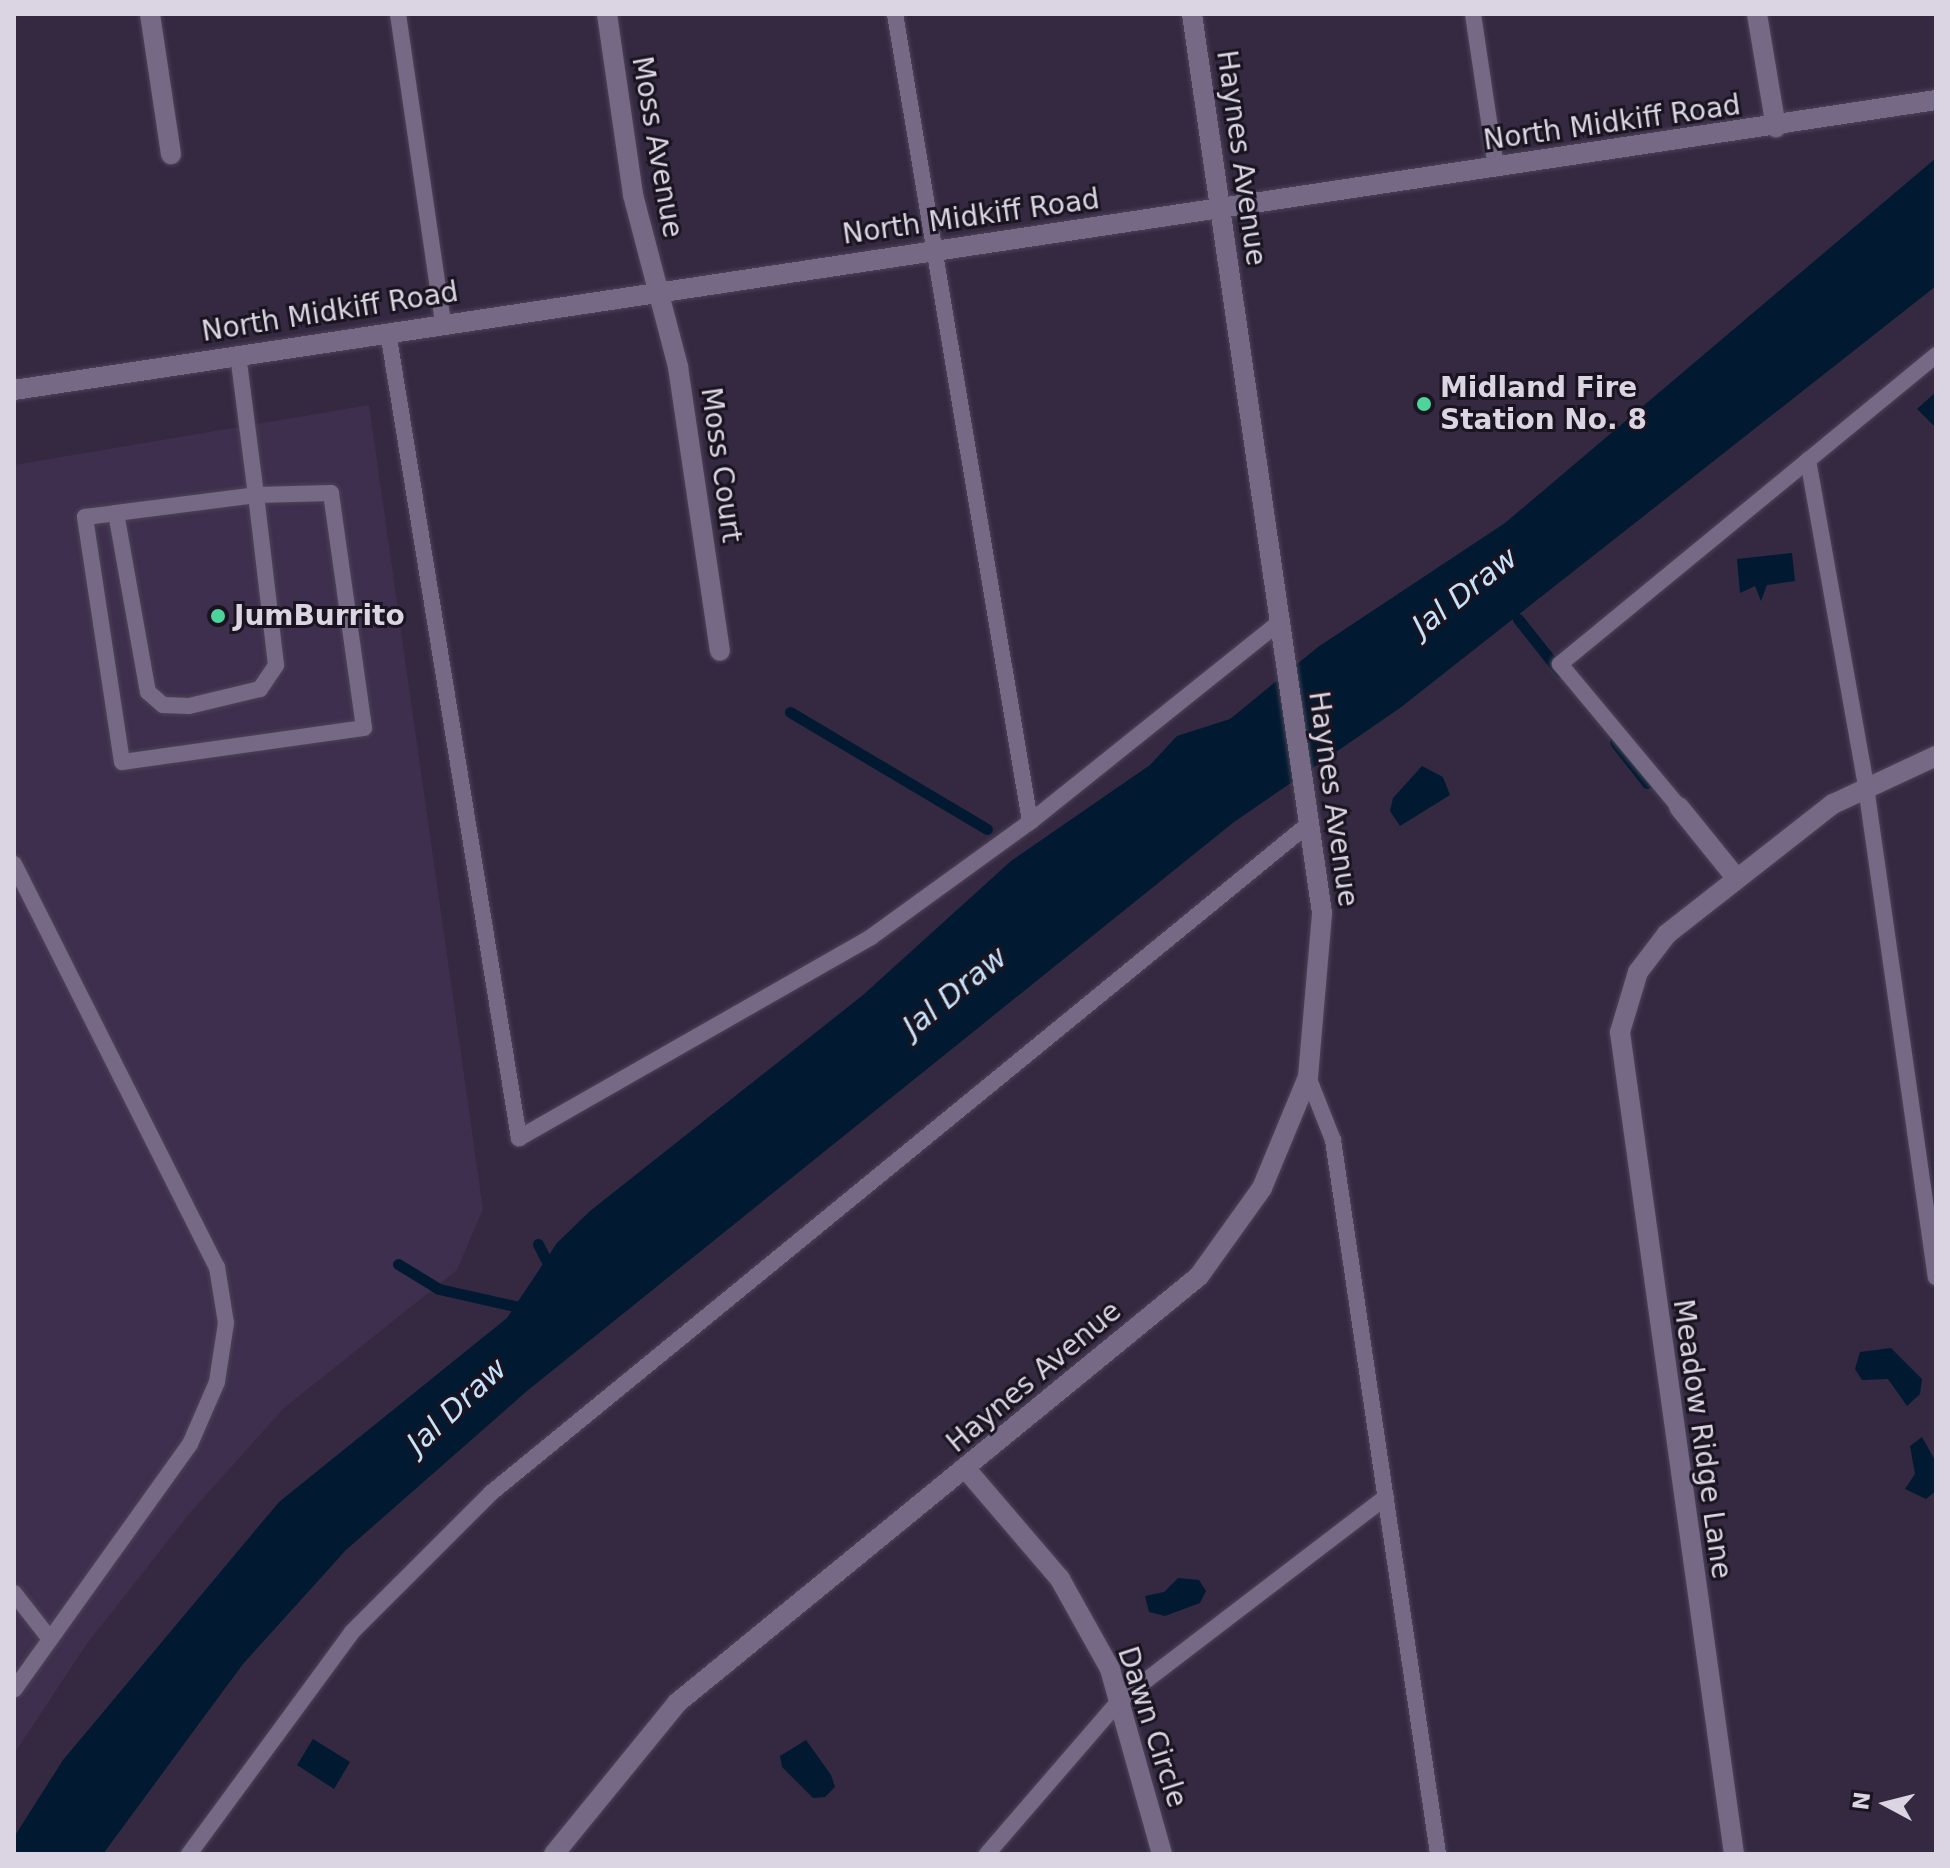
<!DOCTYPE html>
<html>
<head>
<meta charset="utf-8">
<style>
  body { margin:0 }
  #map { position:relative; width:1950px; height:1868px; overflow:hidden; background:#342941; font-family:"DejaVu Sans",sans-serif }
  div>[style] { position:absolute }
  .built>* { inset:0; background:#3d2f4d }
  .water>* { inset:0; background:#011a31 }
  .stream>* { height:11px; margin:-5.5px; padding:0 5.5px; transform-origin:5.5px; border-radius:5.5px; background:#011a31 }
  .roads { filter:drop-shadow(0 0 2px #4d4458) drop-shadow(0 0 2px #4d4458) }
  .service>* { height:16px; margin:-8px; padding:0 8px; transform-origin:8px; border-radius:8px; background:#756985 }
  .minor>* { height:20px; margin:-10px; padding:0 10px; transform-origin:10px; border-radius:10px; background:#756985 }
  .tertiary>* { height:20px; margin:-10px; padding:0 10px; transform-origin:10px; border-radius:10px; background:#756985 }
  .secondary>* { height:20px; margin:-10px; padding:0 10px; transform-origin:10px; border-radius:10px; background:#756985 }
  .dots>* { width:22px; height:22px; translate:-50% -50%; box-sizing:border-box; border:4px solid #19141f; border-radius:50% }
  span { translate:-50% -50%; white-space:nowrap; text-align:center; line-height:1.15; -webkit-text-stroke:6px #19141f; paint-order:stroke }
  .street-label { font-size:28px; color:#dad4e3 }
  .poi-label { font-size:28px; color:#dad4e3; font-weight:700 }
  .left { translate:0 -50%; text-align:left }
  .water-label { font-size:30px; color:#c6e3fe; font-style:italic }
  .frame { position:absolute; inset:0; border:16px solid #dad4e3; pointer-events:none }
  .north { position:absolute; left:1846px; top:1764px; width:80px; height:80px; -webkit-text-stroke:6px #19141f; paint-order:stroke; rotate:277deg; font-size:22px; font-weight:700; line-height:32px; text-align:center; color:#dad4e3 }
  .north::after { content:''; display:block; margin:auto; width:28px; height:36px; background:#dad4e3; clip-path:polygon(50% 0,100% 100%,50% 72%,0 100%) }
</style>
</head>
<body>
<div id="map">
  <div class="built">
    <i style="clip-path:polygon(369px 405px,483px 1209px,457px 1270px,284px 1408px,189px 1514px,86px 1645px,14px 1754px,14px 465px)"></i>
  </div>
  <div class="water">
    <i style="clip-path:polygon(1936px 158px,1936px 286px,1400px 708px,1234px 822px,527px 1391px,346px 1550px,243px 1664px,103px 1854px,14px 1854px,14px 1837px,63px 1760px,279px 1502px,507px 1318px,557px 1243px,590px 1211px,863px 995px,1011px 861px,1150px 765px,1177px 736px,1230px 719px,1318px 647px,1505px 523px)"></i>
    <i style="clip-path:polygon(1936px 392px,1936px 428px,1917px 409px)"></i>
    <i style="clip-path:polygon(1792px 553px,1795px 581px,1767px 585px,1761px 601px,1755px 586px,1740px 593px,1737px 559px)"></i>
    <i style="clip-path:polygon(1422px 766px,1443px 777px,1450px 795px,1400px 826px,1390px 811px,1393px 798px)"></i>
    <i style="clip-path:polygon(1891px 1348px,1922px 1379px,1920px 1394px,1907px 1406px,1888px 1379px,1862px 1380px,1855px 1369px,1860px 1352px)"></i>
    <i style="clip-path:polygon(1922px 1437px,1936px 1462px,1936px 1491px,1926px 1499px,1905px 1489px,1915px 1474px,1910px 1446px)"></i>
    <i style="clip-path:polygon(1178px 1578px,1199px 1580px,1206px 1591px,1200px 1603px,1165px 1616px,1149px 1612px,1145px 1596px,1164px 1592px)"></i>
    <i style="clip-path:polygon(313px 1739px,350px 1762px,334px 1789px,297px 1765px)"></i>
    <i style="clip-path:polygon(806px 1740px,831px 1775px,835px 1787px,825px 1797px,813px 1798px,782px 1767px,780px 1756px)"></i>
  </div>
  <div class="stream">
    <i style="left:1518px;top:619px;width:68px;rotate:51.6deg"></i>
    <i style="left:790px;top:712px;width:229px;rotate:30.7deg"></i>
    <i style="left:1615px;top:742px;width:52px;rotate:52deg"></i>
    <i style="left:538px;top:1244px;width:31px;rotate:63deg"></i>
    <i style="left:398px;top:1264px;width:48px;rotate:31.4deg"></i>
    <i style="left:439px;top:1289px;width:91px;rotate:12.7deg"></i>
  </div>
  <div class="roads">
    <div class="service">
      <i style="left:398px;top:14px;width:312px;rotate:81.7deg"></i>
      <i style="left:895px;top:14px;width:819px;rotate:80.51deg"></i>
      <i style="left:1030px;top:822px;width:320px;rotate:-38.7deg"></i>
      <i style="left:1473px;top:14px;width:156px;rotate:81.5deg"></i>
      <i style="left:388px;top:332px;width:817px;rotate:80.77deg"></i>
      <i style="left:519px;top:1138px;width:405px;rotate:-29.7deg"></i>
      <i style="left:871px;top:937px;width:196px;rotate:-35.9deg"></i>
      <i style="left:1808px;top:460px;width:332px;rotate:79.9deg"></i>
      <i style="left:1866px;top:787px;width:495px;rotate:81.9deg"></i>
      <i style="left:116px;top:513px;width:182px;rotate:79.9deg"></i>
      <i style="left:148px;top:692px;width:20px;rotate:41deg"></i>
      <i style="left:163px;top:705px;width:26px;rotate:2deg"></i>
      <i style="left:189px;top:706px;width:73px;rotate:-13.5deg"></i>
      <i style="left:260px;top:689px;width:29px;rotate:-56deg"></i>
      <i style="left:276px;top:665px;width:171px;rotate:-96.7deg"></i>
      <i style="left:256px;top:495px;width:75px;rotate:-1.5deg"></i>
      <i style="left:331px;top:493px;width:237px;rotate:82deg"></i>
      <i style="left:364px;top:728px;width:244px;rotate:172deg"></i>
      <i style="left:122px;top:762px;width:248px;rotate:-98.6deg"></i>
      <i style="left:85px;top:517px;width:31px;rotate:-7deg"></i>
      <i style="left:116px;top:513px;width:141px;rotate:-7.3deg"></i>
      <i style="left:256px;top:495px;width:141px;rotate:-97.3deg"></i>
      <i style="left:1679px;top:807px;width:186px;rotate:-129.8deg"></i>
      <i style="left:1560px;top:664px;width:487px;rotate:-39.4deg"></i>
      <i style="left:14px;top:864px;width:451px;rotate:63.3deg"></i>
      <i style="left:217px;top:1267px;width:57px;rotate:80.9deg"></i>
      <i style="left:226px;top:1323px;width:60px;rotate:98.7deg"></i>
      <i style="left:217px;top:1382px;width:68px;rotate:113.5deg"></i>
      <i style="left:190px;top:1444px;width:302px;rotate:125.6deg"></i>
      <i style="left:1308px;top:1077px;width:68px;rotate:68.4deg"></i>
      <i style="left:1333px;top:1140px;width:722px;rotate:81.63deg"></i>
      <i style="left:14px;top:1593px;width:58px;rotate:52deg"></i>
      <i style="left:189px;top:1854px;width:275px;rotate:-53.7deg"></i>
      <i style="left:352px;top:1632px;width:197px;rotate:-45deg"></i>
      <i style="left:491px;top:1493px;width:1058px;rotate:-39.29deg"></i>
      <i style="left:987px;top:1854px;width:202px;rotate:-49.2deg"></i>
      <i style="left:1119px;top:1701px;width:336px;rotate:-37.4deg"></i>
    </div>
    <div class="minor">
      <i style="left:150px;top:14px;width:142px;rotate:81.5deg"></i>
      <i style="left:607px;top:14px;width:183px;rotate:81.8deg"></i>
      <i style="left:633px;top:195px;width:178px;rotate:75.3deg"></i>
      <i style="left:678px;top:367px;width:287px;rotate:81.6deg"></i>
      <i style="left:1757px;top:14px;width:115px;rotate:80.5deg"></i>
      <i style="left:1679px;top:807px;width:92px;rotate:51.1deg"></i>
      <i style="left:966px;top:1469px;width:145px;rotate:49.5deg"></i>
      <i style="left:1060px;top:1579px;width:103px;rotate:60.9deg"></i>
      <i style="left:1110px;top:1669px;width:192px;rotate:74.3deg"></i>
      <i style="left:1734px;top:1854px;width:830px;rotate:-97.9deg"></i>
      <i style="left:1620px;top:1032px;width:63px;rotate:-73.3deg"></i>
      <i style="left:1638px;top:972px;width:48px;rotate:-52.7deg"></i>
      <i style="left:1667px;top:934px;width:211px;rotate:-38.1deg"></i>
      <i style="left:1833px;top:804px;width:114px;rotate:-25deg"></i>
    </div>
    <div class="tertiary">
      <i style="left:554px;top:1854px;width:195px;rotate:-50.8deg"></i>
      <i style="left:677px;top:1703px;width:674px;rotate:-39.28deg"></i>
      <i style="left:1199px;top:1276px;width:108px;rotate:-54.4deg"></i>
      <i style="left:1262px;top:1188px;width:120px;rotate:-67.5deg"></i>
      <i style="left:1308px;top:1077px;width:165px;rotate:-85.1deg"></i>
      <i style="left:1322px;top:913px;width:908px;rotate:-98.23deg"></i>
    </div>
    <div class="secondary">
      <i style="left:14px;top:390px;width:1944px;rotate:-8.58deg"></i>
    </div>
  </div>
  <div class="dots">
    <i style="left:1424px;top:404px;background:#4cd49b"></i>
    <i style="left:218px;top:616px;background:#4cd49b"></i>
  </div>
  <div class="street-label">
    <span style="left:1612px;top:123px;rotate:-8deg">North Midkiff Road</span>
    <span style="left:657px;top:147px;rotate:80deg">Moss Avenue</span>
    <span style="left:1241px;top:158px;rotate:82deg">Haynes Avenue</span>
    <span style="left:971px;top:217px;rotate:-8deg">North Midkiff Road</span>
    <span style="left:330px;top:312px;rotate:-9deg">North Midkiff Road</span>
    <span style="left:721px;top:465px;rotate:82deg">Moss Court</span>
    <span style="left:1333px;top:799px;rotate:82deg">Haynes Avenue</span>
    <span style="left:1034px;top:1377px;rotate:-40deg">Haynes Avenue</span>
    <span style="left:1702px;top:1439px;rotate:82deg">Meadow Ridge Lane</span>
    <span style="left:1152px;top:1727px;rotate:72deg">Dawn Circle</span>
  </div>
  <div class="poi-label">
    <span class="left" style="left:1440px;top:404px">Midland Fire<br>Station No. 8</span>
    <span class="left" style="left:234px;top:616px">JumBurrito</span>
  </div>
  <div class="water-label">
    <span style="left:1465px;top:592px;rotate:-38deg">Jal Draw</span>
    <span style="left:955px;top:992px;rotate:-39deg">Jal Draw</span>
    <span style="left:457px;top:1406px;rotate:-43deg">Jal Draw</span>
  </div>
  <div class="frame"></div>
  <div class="north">N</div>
</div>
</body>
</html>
